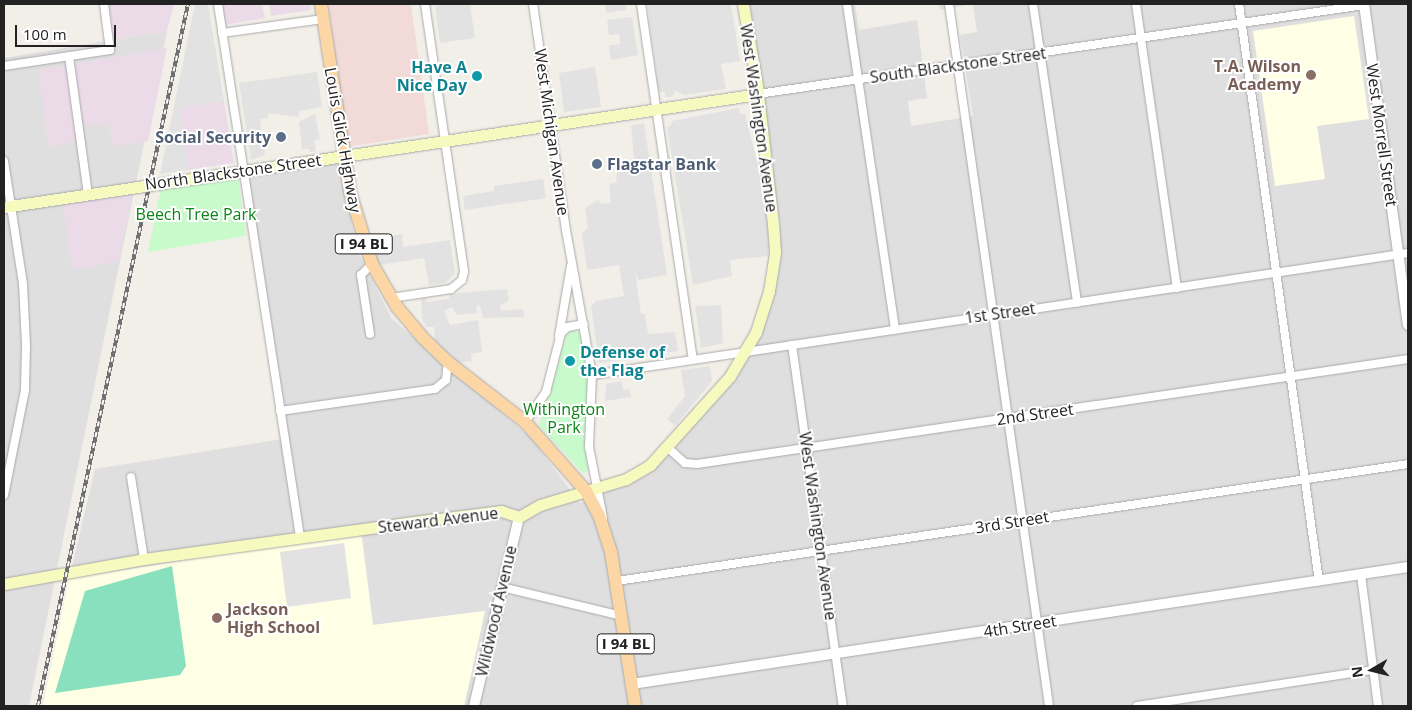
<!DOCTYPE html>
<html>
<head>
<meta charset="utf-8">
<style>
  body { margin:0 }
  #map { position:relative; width:1412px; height:710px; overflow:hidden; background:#f2efe9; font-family:"Open Sans",sans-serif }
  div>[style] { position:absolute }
  .residential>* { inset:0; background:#e0dfdf }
  .commercial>* { inset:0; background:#f2dad9 }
  .industrial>* { inset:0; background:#ebdbe8 }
  .education>* { inset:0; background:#ffffe5 }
  .park>* { inset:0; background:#c8facc }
  .pitch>* { inset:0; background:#88e0be }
  .parking>* { inset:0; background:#e2e2e2 }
  .roads { filter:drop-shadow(0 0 1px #a9a9a9) drop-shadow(0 0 1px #a9a9a9) }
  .minor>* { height:8px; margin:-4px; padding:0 4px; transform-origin:4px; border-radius:4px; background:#fff }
  .tertiary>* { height:10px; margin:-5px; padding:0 5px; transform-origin:5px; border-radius:5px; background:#fff }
  .secondary>* { height:11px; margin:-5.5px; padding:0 5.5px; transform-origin:5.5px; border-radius:5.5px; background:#f7fabf }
  .primary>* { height:12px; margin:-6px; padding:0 6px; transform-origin:6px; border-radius:6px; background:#fcd6a4 }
  .rail>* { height:4px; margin-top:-2px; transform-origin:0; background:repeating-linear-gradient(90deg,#fff 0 5.5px,#707070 0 11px); box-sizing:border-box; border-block:1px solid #707070 }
  .dots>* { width:14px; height:14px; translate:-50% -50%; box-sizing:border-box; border:2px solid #fff; border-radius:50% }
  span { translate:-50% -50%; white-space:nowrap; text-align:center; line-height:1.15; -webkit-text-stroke:4px #fff; paint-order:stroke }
  .shield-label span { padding:1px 4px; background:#fff; border:1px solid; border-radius:4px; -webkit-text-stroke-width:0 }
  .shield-label { font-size:15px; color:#222; font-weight:700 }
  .street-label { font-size:16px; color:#222 }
  .education-label { font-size:16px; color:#785e54; font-weight:700 }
  .right { translate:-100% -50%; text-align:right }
  .left { translate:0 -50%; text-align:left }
  .culture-label { font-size:16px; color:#0d838f; font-weight:700 }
  .service-label { font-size:16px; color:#4e5e75; font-weight:700 }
  .park-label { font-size:16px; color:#0c8416 }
  .frame { position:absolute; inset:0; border:5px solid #222; pointer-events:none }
  .north { position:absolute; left:1347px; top:645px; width:50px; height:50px; -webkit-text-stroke:4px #fff; paint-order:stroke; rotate:262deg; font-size:14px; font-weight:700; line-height:20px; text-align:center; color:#222 }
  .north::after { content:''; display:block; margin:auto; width:18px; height:22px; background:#222; clip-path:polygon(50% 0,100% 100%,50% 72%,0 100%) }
  .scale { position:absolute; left:15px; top:25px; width:101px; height:22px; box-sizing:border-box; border:2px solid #222; border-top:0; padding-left:6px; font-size:15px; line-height:18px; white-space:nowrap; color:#222; -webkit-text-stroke:4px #fff; paint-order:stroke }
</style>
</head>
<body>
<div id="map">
  <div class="residential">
    <i style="clip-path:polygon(747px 4px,855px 4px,859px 30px,917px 20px,927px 98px,908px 101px,911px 126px,973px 116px,960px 35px,977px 32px,973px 4px,940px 10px,939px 4px,1408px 4px,1408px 706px,464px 706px,485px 611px,373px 625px,361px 531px,69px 579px,95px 469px,282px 439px,241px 175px,338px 160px,358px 252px,392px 319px,531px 438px,580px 503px,634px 480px,660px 448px,737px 376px,755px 345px,773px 298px,780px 266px,780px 222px)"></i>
    <i style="clip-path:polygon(167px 31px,29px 706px,4px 706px,4px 58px)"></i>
  </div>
  <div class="commercial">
    <i style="clip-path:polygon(329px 4px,411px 4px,429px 134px,346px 147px)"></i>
  </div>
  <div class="industrial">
    <i style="clip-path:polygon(107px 4px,174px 4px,167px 31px,112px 40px)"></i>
    <i style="clip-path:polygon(216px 4px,262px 4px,265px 18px,220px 26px)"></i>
    <i style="clip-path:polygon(269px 4px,310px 4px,311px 10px,271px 16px)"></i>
    <i style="clip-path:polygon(167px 48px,148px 141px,114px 146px,108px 123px,81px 127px,82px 140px,48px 147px,39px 70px)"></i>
    <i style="clip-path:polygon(224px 101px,234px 163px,188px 170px,179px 108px)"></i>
    <i style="clip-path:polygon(132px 195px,118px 261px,72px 270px,63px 204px)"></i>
  </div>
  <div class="education">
    <i style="clip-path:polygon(1354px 16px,1369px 119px,1317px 126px,1325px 179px,1275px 186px,1253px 31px)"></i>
    <i style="clip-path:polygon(361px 531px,373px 625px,485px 611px,464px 706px,43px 706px,69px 579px)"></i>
  </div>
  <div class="park">
    <i style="clip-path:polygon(238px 178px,246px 236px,148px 252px,161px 189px)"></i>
    <i style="clip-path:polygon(575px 329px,581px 335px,589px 385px,584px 437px,588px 469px,584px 474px,539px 426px,567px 334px)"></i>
  </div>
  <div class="pitch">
    <i style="clip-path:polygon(172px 566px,186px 666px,180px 675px,55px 693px,85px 591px)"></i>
  </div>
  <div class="parking">
    <i style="clip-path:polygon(195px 4px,208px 4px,224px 101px,180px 108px,188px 170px,160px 174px)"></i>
    <i style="clip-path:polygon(449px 4px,470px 4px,475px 38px,440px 43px,435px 6px)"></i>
    <i style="clip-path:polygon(605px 4px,629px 4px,626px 5px,626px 10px,606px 13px)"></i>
    <i style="clip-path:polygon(647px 4px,731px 4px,740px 61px,721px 64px,726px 89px,684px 95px,676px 91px,671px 97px,665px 97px,665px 92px,659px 92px)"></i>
    <i style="clip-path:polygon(632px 17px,638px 55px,611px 60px,609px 46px,620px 44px,619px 34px,609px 35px,607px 20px)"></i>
    <i style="clip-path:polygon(595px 67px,601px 107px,564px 112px,559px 73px)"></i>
    <i style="clip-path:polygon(317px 72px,322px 107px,299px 111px,299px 117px,268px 113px,268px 118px,260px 119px,265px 155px,251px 160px,239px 83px)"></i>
    <i style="clip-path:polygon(739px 108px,740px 114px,745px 114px,758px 165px,769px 233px,768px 256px,730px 260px,732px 276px,693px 285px,667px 127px,671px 126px,672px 121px)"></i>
    <i style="clip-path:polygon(315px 114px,320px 139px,314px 141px,316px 151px,310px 152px,309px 149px,302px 149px,299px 122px)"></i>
    <i style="clip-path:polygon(644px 123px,667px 275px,638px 280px,635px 271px,641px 314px,645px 314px,648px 334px,675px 332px,678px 351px,599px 363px,591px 306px,596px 301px,624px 296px,619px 265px,587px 270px,582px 233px,588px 228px,585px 208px,599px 200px,600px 204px,611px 203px,609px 184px,616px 183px,617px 173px,621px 169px,635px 169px,634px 161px,638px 160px,634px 158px,631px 125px)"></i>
    <i style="clip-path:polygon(543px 179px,546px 198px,465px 210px,463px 196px,494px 191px,494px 186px)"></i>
    <i style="clip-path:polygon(402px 234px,403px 247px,450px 240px,455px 273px,445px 283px,429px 285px,424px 258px,379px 265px,376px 258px,382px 238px)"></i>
    <i style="clip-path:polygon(507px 289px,509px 301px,500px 305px,501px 311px,523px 309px,524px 317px,483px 318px,480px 305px,476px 307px,477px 313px,457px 315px,452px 307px,444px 311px,450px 325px,478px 320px,482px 352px,471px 354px,472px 361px,458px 363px,435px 343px,434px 327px,427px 327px,422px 320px,421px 299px,426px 298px,426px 302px,449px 299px,449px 294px)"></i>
    <i style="clip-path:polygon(721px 305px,723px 343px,701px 348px,695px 306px)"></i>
    <i style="clip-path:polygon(710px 366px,712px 381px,675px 426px,667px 419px,685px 396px,681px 370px)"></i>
    <i style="clip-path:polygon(622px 381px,623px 390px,630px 389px,631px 397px,605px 401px,606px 384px)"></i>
    <i style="clip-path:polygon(344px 543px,351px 598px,287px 607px,280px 552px)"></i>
  </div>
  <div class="roads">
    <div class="minor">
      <i style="left:218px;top:4px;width:539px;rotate:81.25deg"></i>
      <i style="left:533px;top:4px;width:228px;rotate:81.7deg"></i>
      <i style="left:566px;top:230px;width:147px;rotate:79.8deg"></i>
      <i style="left:592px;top:375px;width:72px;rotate:92.4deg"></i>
      <i style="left:589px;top:447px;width:72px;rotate:78.8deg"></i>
      <i style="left:641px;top:4px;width:359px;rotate:81.7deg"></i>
      <i style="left:847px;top:4px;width:329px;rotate:81.6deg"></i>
      <i style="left:949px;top:4px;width:709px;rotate:81.89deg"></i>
      <i style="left:1033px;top:4px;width:302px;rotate:81.6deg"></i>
      <i style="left:1136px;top:4px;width:287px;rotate:81.8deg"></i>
      <i style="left:1239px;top:4px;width:583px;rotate:82.11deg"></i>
      <i style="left:222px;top:33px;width:102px;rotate:-7.9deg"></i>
      <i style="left:69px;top:56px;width:139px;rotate:82.2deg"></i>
      <i style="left:4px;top:66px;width:107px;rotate:-8.6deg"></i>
      <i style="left:110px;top:50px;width:46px;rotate:-97.4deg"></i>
      <i style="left:758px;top:94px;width:613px;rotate:-8.35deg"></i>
      <i style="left:4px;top:161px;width:124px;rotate:81.2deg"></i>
      <i style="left:23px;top:284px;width:61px;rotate:87.2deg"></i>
      <i style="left:26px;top:345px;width:45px;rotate:91.3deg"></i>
      <i style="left:25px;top:390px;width:107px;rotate:101.3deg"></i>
      <i style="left:391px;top:298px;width:61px;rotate:-8.5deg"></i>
      <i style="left:451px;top:289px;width:14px;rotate:-39deg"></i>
      <i style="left:462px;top:280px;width:9px;rotate:-77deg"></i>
      <i style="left:464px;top:271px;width:270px;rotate:-98.3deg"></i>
      <i style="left:370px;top:334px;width:60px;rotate:-98.7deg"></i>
      <i style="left:361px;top:275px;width:16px;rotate:-45deg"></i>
      <i style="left:559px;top:336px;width:71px;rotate:-80.3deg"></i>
      <i style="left:792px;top:345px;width:365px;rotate:82deg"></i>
      <i style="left:592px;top:375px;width:825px;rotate:-8.5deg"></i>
      <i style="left:280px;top:411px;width:157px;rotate:-8.1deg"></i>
      <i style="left:435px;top:389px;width:14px;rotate:-39deg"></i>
      <i style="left:446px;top:380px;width:18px;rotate:-84deg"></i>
      <i style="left:525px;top:422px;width:37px;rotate:-55deg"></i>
      <i style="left:546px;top:392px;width:61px;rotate:-75.7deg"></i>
      <i style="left:561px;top:333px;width:9px;rotate:-41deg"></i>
      <i style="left:568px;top:327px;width:16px;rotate:-11deg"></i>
      <i style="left:667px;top:447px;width:24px;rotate:42deg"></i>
      <i style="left:685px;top:463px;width:12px;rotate:5deg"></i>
      <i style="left:697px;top:464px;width:719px;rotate:-8.4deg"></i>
      <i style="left:131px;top:477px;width:83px;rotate:81deg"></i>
      <i style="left:1361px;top:575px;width:132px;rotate:82.6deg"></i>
      <i style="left:617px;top:581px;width:800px;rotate:-8.41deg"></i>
      <i style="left:502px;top:587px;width:123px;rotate:13.6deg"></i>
      <i style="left:1137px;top:706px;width:239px;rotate:-8.7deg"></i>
    </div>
    <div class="tertiary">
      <i style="left:1364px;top:4px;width:324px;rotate:82.2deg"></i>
      <i style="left:632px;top:684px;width:785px;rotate:-8.57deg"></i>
      <i style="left:474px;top:706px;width:194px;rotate:-76.6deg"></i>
    </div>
    <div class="secondary">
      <i style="left:4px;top:207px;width:762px;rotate:-8.52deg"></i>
      <i style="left:4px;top:584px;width:142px;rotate:-10.1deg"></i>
      <i style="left:144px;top:559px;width:289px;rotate:-7.8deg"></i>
      <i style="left:430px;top:520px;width:72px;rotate:-7.2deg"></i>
      <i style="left:501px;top:511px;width:19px;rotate:18deg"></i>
      <i style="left:519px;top:517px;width:24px;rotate:-30deg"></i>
      <i style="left:540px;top:505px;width:90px;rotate:-16.8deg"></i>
      <i style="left:626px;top:479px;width:28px;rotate:-30deg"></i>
      <i style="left:650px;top:465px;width:120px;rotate:-48deg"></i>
      <i style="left:730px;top:376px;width:51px;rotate:-59.4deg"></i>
      <i style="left:756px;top:332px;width:43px;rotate:-72.4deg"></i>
      <i style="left:769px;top:291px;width:39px;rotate:-81deg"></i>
      <i style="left:775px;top:252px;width:28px;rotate:-94deg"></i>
      <i style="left:773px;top:224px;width:140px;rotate:-96.6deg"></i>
      <i style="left:757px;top:85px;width:82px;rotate:-99.8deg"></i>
    </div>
    <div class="primary">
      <i style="left:321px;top:4px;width:190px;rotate:81.2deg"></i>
      <i style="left:350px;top:192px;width:75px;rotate:73deg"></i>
      <i style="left:372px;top:264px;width:50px;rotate:59.8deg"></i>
      <i style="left:397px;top:307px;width:39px;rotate:50deg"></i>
      <i style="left:422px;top:337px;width:36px;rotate:44deg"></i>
      <i style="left:448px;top:362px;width:98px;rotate:37.9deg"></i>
      <i style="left:525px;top:422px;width:92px;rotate:48.5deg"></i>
      <i style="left:586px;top:491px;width:27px;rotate:62deg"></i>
      <i style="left:599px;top:515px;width:39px;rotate:72deg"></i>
      <i style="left:611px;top:552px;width:156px;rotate:81.1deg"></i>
    </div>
  </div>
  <div class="rail">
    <i style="left:38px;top:706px;width:718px;rotate:-77.94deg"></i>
  </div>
  <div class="dots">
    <i style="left:1311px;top:75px;background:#8d6e63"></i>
    <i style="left:477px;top:76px;background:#0f9aa8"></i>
    <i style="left:281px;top:137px;background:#5c6f8a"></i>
    <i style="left:597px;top:164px;background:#5c6f8a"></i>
    <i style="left:570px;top:361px;background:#0f9aa8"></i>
    <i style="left:217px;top:618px;background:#8d6e63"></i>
  </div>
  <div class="shield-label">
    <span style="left:364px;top:244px">I 94 BL</span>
    <span style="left:626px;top:644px">I 94 BL</span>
  </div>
  <div class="street-label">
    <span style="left:958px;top:65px;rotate:-8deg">South Blackstone Street</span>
    <span style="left:759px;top:118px;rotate:82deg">West Washington Avenue</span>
    <span style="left:552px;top:132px;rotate:82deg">West Michigan Avenue</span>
    <span style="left:1382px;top:135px;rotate:82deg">West Morrell Street</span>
    <span style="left:343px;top:140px;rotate:80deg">Louis Glick Highway</span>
    <span style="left:233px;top:172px;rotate:-8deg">North Blackstone Street</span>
    <span style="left:1000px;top:313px;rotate:-8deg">1st Street</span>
    <span style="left:1035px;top:414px;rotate:-8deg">2nd Street</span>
    <span style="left:438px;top:520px;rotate:-7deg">Steward Avenue</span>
    <span style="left:1012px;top:522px;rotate:-9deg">3rd Street</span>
    <span style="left:818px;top:526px;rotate:82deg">West Washington Avenue</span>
    <span style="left:496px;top:611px;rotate:-77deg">Wildwood Avenue</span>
    <span style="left:1020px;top:626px;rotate:-9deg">4th Street</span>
  </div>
  <div class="education-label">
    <span class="right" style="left:1301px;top:75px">T.A. Wilson<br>Academy</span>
    <span class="left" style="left:227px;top:618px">Jackson<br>High School</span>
  </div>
  <div class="culture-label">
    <span class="right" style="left:467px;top:76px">Have A<br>Nice Day</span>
    <span class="left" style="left:580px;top:361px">Defense of<br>the Flag</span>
  </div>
  <div class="service-label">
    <span class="right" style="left:271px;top:137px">Social Security</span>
    <span class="left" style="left:607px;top:164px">Flagstar Bank</span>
  </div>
  <div class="park-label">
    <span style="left:196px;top:214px">Beech Tree Park</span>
    <span style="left:564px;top:418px">Withington<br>Park</span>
  </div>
  <div class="frame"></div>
  <div class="north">N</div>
  <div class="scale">100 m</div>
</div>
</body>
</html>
